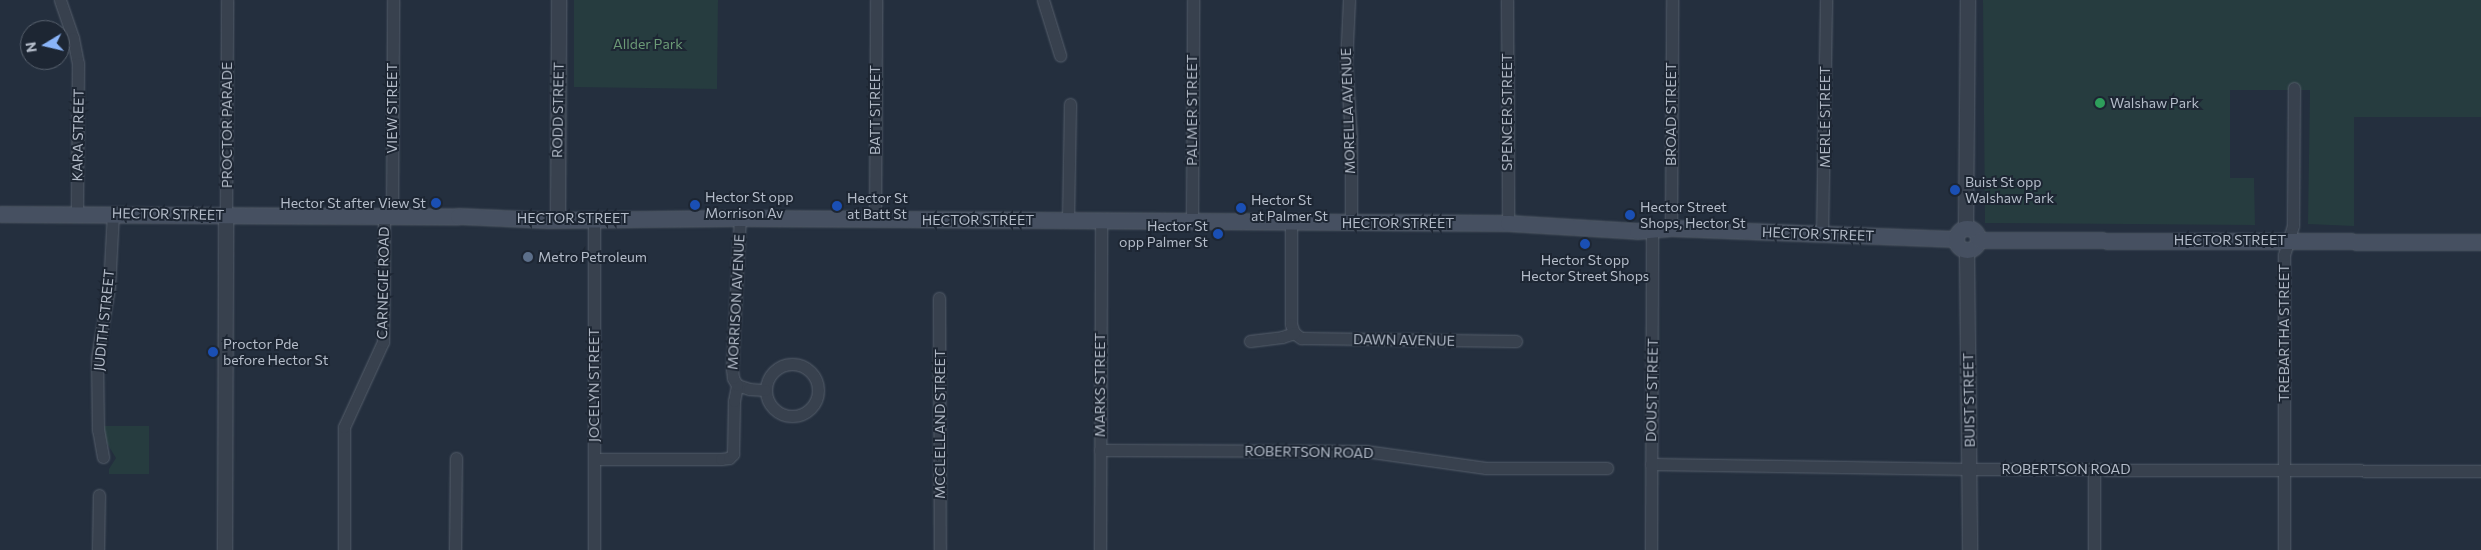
<!DOCTYPE html>
<html>
<head>
<meta charset="utf-8">
<style>
  body { margin:0 }
  #map { position:relative; width:2481px; height:550px; overflow:hidden; background:#242f3e; font-family:Commissioner,sans-serif }
  div>[style] { position:absolute }
  .green>* { inset:0; background:#263c3f }
  .roads { filter:drop-shadow(0 0 1px #565f6c) drop-shadow(0 0 1px #565f6c) }
  .minor>* { height:11px; margin:-5.5px; padding:0 5.5px; transform-origin:5.5px; border-radius:5.5px; background:#38414e }
  .minor>.ring { margin:-5.5px; padding:0; box-sizing:content-box; background:none; border:11px solid #38414e; border-radius:50% }
  .tertiary>* { height:14px; margin:-7px; padding:0 7px; transform-origin:7px; border-radius:7px; background:#38414e }
  .secondary>* { height:15px; margin:-7.5px; padding:0 7.5px; transform-origin:7.5px; border-radius:7.5px; background:#465061 }
  .secondary>.ring { margin:-7.5px; padding:0; box-sizing:content-box; background:none; border:15px solid #465061; border-radius:50% }
  .dots>* { width:14px; height:14px; translate:-50% -50%; box-sizing:border-box; border:2px solid #1d2633; border-radius:50% }
  span { translate:-50% -50%; white-space:nowrap; text-align:center; line-height:1.15; -webkit-text-stroke:4px #1d2633; paint-order:stroke }
  .park-label { font-size:14px; color:#6b9a76 }
  .poi-label { font-size:14px; color:#b4bcc9 }
  .left { translate:0 -50%; text-align:left }
  .right { translate:-100% -50%; text-align:right }
  .street-label { font-size:14px; color:#b4bcc9 }
  .north { position:absolute; left:20px; top:20px; width:50px; height:50px; box-sizing:border-box; background:#1d2633; border:1px solid #59626f; border-radius:50%; rotate:261deg; font-size:14px; font-weight:700; line-height:20px; text-align:center; color:#b4bcc9 }
  .north::after { content:''; display:block; margin:auto; width:18px; height:22px; background:#8ab4f8; clip-path:polygon(50% 0,100% 100%,50% 72%,0 100%) }
</style>
</head>
<body>
<div id="map">
  <div class="green">
    <i style="clip-path:polygon(574px 0,718px 0,717px 89px,574px 87px)"></i>
    <i style="clip-path:polygon(1983px 0,2481px 0,2481px 117px,2354px 117px,2354px 226px,2308px 224px,2310px 90px,2230px 90px,2230px 178px,2254px 178px,2255px 225px,1985px 223px)"></i>
    <i style="clip-path:polygon(103px 426px,149px 426px,149px 474px,109px 474px,109px 469px,116px 458px,105px 440px)"></i>
  </div>
  <div class="roads">
    <div class="minor">
      <i style="left:60px;top:0;width:40px;rotate:71.1deg"></i>
      <i style="left:73px;top:38px;width:25px;rotate:79deg"></i>
      <i style="left:78px;top:63px;width:151px;rotate:90.4deg"></i>
      <i style="left:1043px;top:0;width:58px;rotate:72.8deg"></i>
      <i style="left:1349px;top:0;width:63px;rotate:92.7deg"></i>
      <i style="left:1346px;top:63px;width:74px;rotate:86.1deg"></i>
      <i style="left:1351px;top:137px;width:86px;rotate:90deg"></i>
      <i style="left:1507px;top:0;width:223px;rotate:89.7deg"></i>
      <i style="left:226px;top:215px;width:215px;rotate:-89.7deg"></i>
      <i style="left:392px;top:217px;width:217px;rotate:-89.7deg"></i>
      <i style="left:875px;top:220px;width:220px;rotate:-89.7deg"></i>
      <i style="left:1068px;top:220px;width:116px;rotate:-89deg"></i>
      <i style="left:1192px;top:221px;width:221px;rotate:-89.7deg"></i>
      <i style="left:1291px;top:222px;width:102px;rotate:90deg"></i>
      <i style="left:1291px;top:324px;width:9px;rotate:72deg"></i>
      <i style="left:1294px;top:333px;width:9px;rotate:36deg"></i>
      <i style="left:1301px;top:338px;width:215px;rotate:0.8deg"></i>
      <i style="left:1671px;top:228px;width:228px;rotate:-89.7deg"></i>
      <i style="left:1822px;top:234px;width:234px;rotate:-89deg"></i>
      <i style="left:939px;top:298px;width:252px;rotate:89.8deg"></i>
      <i style="left:1250px;top:341px;width:32px;rotate:-7deg"></i>
      <i style="left:1282px;top:337px;width:13px;rotate:-18deg"></i>
      <i class="ring" style="left:766px;top:364px;width:41px;height:41px"></i>
      <i style="left:737px;top:385px;width:13px;rotate:18deg"></i>
      <i style="left:749px;top:389px;width:16px;rotate:4deg"></i>
      <i style="left:1100px;top:450px;width:265px;rotate:0.2deg"></i>
      <i style="left:1365px;top:451px;width:122px;rotate:8deg"></i>
      <i style="left:1486px;top:468px;width:121px"></i>
      <i style="left:103px;top:457px;width:27px;rotate:-100deg"></i>
      <i style="left:98px;top:430px;width:72px;rotate:-90.8deg"></i>
      <i style="left:97px;top:358px;width:72px;rotate:-80.4deg"></i>
      <i style="left:109px;top:287px;width:74px;rotate:-86.9deg"></i>
      <i style="left:594px;top:459px;width:127px"></i>
      <i style="left:721px;top:459px;width:8px;rotate:-7deg"></i>
      <i style="left:729px;top:458px;width:6px;rotate:-45deg"></i>
      <i style="left:733px;top:454px;width:53px;rotate:-88.9deg"></i>
      <i style="left:734px;top:401px;width:16px;rotate:-79deg"></i>
      <i style="left:737px;top:385px;width:8px;rotate:-120deg"></i>
      <i style="left:733px;top:378px;width:9px;rotate:-96deg"></i>
      <i style="left:732px;top:369px;width:151px;rotate:-87deg"></i>
      <i style="left:1651px;top:464px;width:320px;rotate:0.9deg"></i>
      <i style="left:1971px;top:469px;width:510px;rotate:0.22deg"></i>
      <i style="left:98px;top:550px;width:55px;rotate:-89deg"></i>
      <i style="left:344px;top:550px;width:123px;rotate:-90deg"></i>
      <i style="left:344px;top:427px;width:94px;rotate:-65.4deg"></i>
      <i style="left:383px;top:342px;width:125px;rotate:-89.5deg"></i>
      <i style="left:455px;top:550px;width:92px;rotate:-89.4deg"></i>
      <i style="left:594px;top:550px;width:331px;rotate:-90deg"></i>
      <i style="left:1100px;top:550px;width:330px;rotate:-89.8deg"></i>
      <i style="left:1651px;top:550px;width:319px;rotate:-89.8deg"></i>
      <i style="left:2094px;top:550px;width:81px;rotate:-90deg"></i>
      <i style="left:2284px;top:550px;width:295px;rotate:-90deg"></i>
      <i style="left:2284px;top:255px;width:31px;rotate:-73deg"></i>
      <i style="left:2293px;top:225px;width:137px;rotate:-89.6deg"></i>
    </div>
    <div class="tertiary">
      <i style="left:558px;top:219px;width:219px;rotate:-89.7deg"></i>
      <i style="left:1966px;top:227px;width:227px;rotate:-89.5deg"></i>
      <i style="left:1967px;top:251px;width:299px;rotate:89.4deg"></i>
      <i style="left:225px;top:550px;width:335px;rotate:-89.8deg"></i>
    </div>
    <div class="secondary">
      <i style="left:0;top:214px;width:458px;rotate:0.3deg"></i>
      <i style="left:458px;top:216px;width:90px;rotate:2.5deg"></i>
      <i style="left:548px;top:220px;width:192px;rotate:-0.6deg"></i>
      <i style="left:740px;top:218px;width:768px;rotate:0.37deg"></i>
      <i style="left:1508px;top:223px;width:129px;rotate:3.5deg"></i>
      <i style="left:1637px;top:231px;width:34px;rotate:-5deg"></i>
      <i style="left:1671px;top:228px;width:285px;rotate:2.2deg"></i>
      <i class="ring" style="left:1956px;top:228px;width:7px;height:7px"></i>
      <i style="left:1979px;top:240px;width:502px;rotate:0.23deg"></i>
    </div>
  </div>
  <div class="dots">
    <i style="left:2100px;top:103px;background:#2e9e5b"></i>
    <i style="left:1955px;top:190px;background:#1a4fb4"></i>
    <i style="left:436px;top:203px;background:#1a4fb4"></i>
    <i style="left:695px;top:205px;background:#1a4fb4"></i>
    <i style="left:837px;top:206px;background:#1a4fb4"></i>
    <i style="left:1241px;top:208px;background:#1a4fb4"></i>
    <i style="left:1630px;top:215px;background:#1a4fb4"></i>
    <i style="left:1218px;top:234px;background:#1a4fb4"></i>
    <i style="left:1585px;top:244px;background:#1a4fb4"></i>
    <i style="left:528px;top:257px;background:#5c6f8a"></i>
    <i style="left:213px;top:352px;background:#1a4fb4"></i>
  </div>
  <div class="park-label">
    <span style="left:648px;top:44px">Allder Park</span>
  </div>
  <div class="poi-label">
    <span class="left" style="left:2110px;top:103px">Walshaw Park</span>
    <span class="left" style="left:1965px;top:190px">Buist St opp<br>Walshaw Park</span>
    <span class="left" style="left:705px;top:205px">Hector St opp<br>Morrison Av</span>
    <span class="left" style="left:847px;top:206px">Hector St<br>at Batt St</span>
    <span class="left" style="left:1251px;top:208px">Hector St<br>at Palmer St</span>
    <span class="right" style="left:426px;top:203px">Hector St after View St</span>
    <span class="left" style="left:1640px;top:215px">Hector Street<br>Shops, Hector St</span>
    <span class="right" style="left:1208px;top:234px">Hector St<br>opp Palmer St</span>
    <span class="left" style="left:538px;top:257px">Metro Petroleum</span>
    <span style="left:1585px;top:268px">Hector St opp<br>Hector Street Shops</span>
    <span class="left" style="left:223px;top:352px">Proctor Pde<br>before Hector St</span>
  </div>
  <div class="street-label">
    <span style="left:392px;top:108px;rotate:-90deg">VIEW STREET</span>
    <span style="left:558px;top:110px;rotate:-89deg">RODD STREET</span>
    <span style="left:875px;top:110px;rotate:-90deg">BATT STREET</span>
    <span style="left:1192px;top:110px;rotate:-90deg">PALMER STREET</span>
    <span style="left:1348px;top:111px;rotate:-92deg">MORELLA AVENUE</span>
    <span style="left:1507px;top:112px;rotate:-90deg">SPENCER STREET</span>
    <span style="left:1671px;top:114px;rotate:-90deg">BROAD STREET</span>
    <span style="left:1825px;top:117px;rotate:-90deg">MERLE STREET</span>
    <span style="left:227px;top:125px;rotate:-90deg">PROCTOR PARADE</span>
    <span style="left:78px;top:135px;rotate:-89deg">KARA STREET</span>
    <span style="left:168px;top:214px;rotate:1deg">HECTOR STREET</span>
    <span style="left:573px;top:218px">HECTOR STREET</span>
    <span style="left:978px;top:220px">HECTOR STREET</span>
    <span style="left:1398px;top:223px">HECTOR STREET</span>
    <span style="left:1818px;top:234px;rotate:2deg">HECTOR STREET</span>
    <span style="left:2230px;top:240px">HECTOR STREET</span>
    <span style="left:383px;top:283px;rotate:-89deg">CARNEGIE ROAD</span>
    <span style="left:736px;top:302px;rotate:-87deg">MORRISON AVENUE</span>
    <span style="left:104px;top:320px;rotate:-84deg">JUDITH STREET</span>
    <span style="left:2284px;top:333px;rotate:-90deg">TREBARTHA STREET</span>
    <span style="left:1404px;top:340px;rotate:1deg">DAWN AVENUE</span>
    <span style="left:594px;top:385px;rotate:-90deg">JOCELYN STREET</span>
    <span style="left:1100px;top:385px;rotate:-90deg">MARKS STREET</span>
    <span style="left:1652px;top:390px;rotate:-89deg">DOUST STREET</span>
    <span style="left:1969px;top:400px;rotate:-91deg">BUIST STREET</span>
    <span style="left:940px;top:424px;rotate:-90deg">MCCLELLAND STREET</span>
    <span style="left:1309px;top:452px;rotate:1deg">ROBERTSON ROAD</span>
    <span style="left:2066px;top:469px">ROBERTSON ROAD</span>
  </div>
  <div class="north">N</div>
</div>
</body>
</html>
